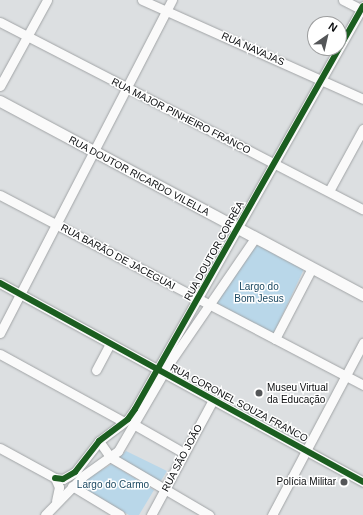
<!DOCTYPE html>
<html>
<head>
<meta charset="utf-8">
<style>
  body { margin:0 }
  #map { position:relative; width:363px; height:515px; overflow:hidden; background:#dcdfe1; font-family:Helvetica,sans-serif }
  div>[style] { position:absolute }
  .green>* { inset:0; background:#b9d7e9 }
  .roads { filter:drop-shadow(0 0 1px #a1a4a6) drop-shadow(0 0 1px #a1a4a6) }
  .minor>* { height:9px; margin:-4.5px; padding:0 4.5px; transform-origin:4.5px; border-radius:4.5px; background:#fafafa }
  .tertiary>* { height:11px; margin:-5.5px; padding:0 5.5px; transform-origin:5.5px; border-radius:5.5px; background:#fafafa }
  .cycleway>* { height:6px; margin:-3px; padding:0 3px; transform-origin:3px; border-radius:3px; background:#1b5e20 }
  .dots>* { width:11px; height:11px; translate:-50% -50%; box-sizing:border-box; border:2px solid #fff; border-radius:50% }
  span { translate:-50% -50%; white-space:nowrap; text-align:center; line-height:1.15; -webkit-text-stroke:3px #fff; paint-order:stroke }
  .street-label { font-size:10px; color:#0b0d0f }
  .park-label { font-size:10px; color:#1c4962 }
  .poi-label { font-size:10px; color:#0b0d0f }
  .left { translate:0 -50%; text-align:left }
  .right { translate:-100% -50%; text-align:right }
  .north { position:absolute; left:307px; top:16px; width:40px; height:40px; box-sizing:border-box; background:#fff; border:1px solid #9d9e9f; border-radius:50%; rotate:34deg; font-size:11px; font-weight:700; line-height:16px; text-align:center; color:#0b0d0f }
  .north::after { content:''; display:block; margin:auto; width:14px; height:18px; background:#545658; clip-path:polygon(50% 0,100% 100%,50% 72%,0 100%) }
</style>
</head>
<body>
<div id="map">
  <div class="green">
    <i style="clip-path:polygon(258px 245px,304px 269px,273px 335px,215px 304px,247px 252px)"></i>
    <i style="clip-path:polygon(126px 451px,167px 471px,159px 484px,117px 460px)"></i>
    <i style="clip-path:polygon(112px 464px,154px 490px,139px 515px,129px 515px,76px 485px)"></i>
  </div>
  <div class="roads">
    <div class="minor">
      <i style="left:142px;top:0;width:242px;rotate:24.1deg"></i>
      <i style="left:343px;top:0;width:22px;rotate:27deg"></i>
      <i style="left:0;top:22px;width:408px;rotate:27.3deg"></i>
      <i style="left:0;top:86px;width:98px;rotate:-61.3deg"></i>
      <i style="left:329px;top:191px;width:71px;rotate:-61.3deg"></i>
      <i style="left:0;top:195px;width:410px;rotate:27.6deg"></i>
      <i style="left:0;top:283px;width:414px;rotate:28.7deg"></i>
      <i style="left:0;top:333px;width:375px;rotate:-62.7deg"></i>
      <i style="left:275px;top:339px;width:80px;rotate:-62.5deg"></i>
      <i style="left:0;top:354px;width:141px;rotate:28.7deg"></i>
      <i style="left:96px;top:370px;width:30px;rotate:-62deg"></i>
      <i style="left:135px;top:425px;width:56px;rotate:29.7deg"></i>
      <i style="left:99px;top:441px;width:19px;rotate:55deg"></i>
      <i style="left:110px;top:457px;width:115px;rotate:30.4deg"></i>
      <i style="left:0;top:448px;width:63px;rotate:28.6deg"></i>
      <i style="left:55px;top:478px;width:10px;rotate:66deg"></i>
      <i style="left:59px;top:487px;width:14px;rotate:102deg"></i>
      <i style="left:55px;top:478px;width:8px;rotate:7deg"></i>
      <i style="left:63px;top:479px;width:14px;rotate:-30deg"></i>
      <i style="left:75px;top:472px;width:39px;rotate:-52deg"></i>
      <i style="left:99px;top:441px;width:36px;rotate:-37deg"></i>
      <i style="left:128px;top:419px;width:12px;rotate:-55deg"></i>
      <i style="left:135px;top:409px;width:463px;rotate:-60.5deg"></i>
      <i style="left:72px;top:486px;width:56px;rotate:31.1deg"></i>
      <i style="left:45px;top:515px;width:54px;rotate:-45.7deg"></i>
      <i style="left:83px;top:476px;width:43px;rotate:-35.5deg"></i>
      <i style="left:118px;top:451px;width:99px;rotate:-59.8deg"></i>
      <i style="left:168px;top:365px;width:154px;rotate:-55.6deg"></i>
      <i style="left:151px;top:515px;width:131px;rotate:-61.7deg"></i>
      <i style="left:272px;top:515px;width:195px;rotate:-62.1deg"></i>
    </div>
    <div class="tertiary">
      <i style="left:0;top:101px;width:412px;rotate:28.1deg"></i>
    </div>
  </div>
  <div class="cycleway">
    <i style="left:0;top:283px;width:414px;rotate:28.7deg"></i>
    <i style="left:55px;top:478px;width:8px;rotate:7deg"></i>
    <i style="left:63px;top:479px;width:14px;rotate:-30deg"></i>
    <i style="left:75px;top:472px;width:39px;rotate:-52deg"></i>
    <i style="left:99px;top:441px;width:36px;rotate:-37deg"></i>
    <i style="left:128px;top:419px;width:12px;rotate:-55deg"></i>
    <i style="left:135px;top:409px;width:463px;rotate:-60.5deg"></i>
  </div>
  <div class="dots">
    <i style="left:259px;top:393px;background:#545658"></i>
    <i style="left:344px;top:482px;background:#545658"></i>
  </div>
  <div class="street-label">
    <span style="left:253px;top:49px;rotate:24deg">RUA NAVAJAS</span>
    <span style="left:181px;top:116px;rotate:27deg">RUA MAJOR PINHEIRO FRANCO</span>
    <span style="left:139px;top:176px;rotate:28deg">RUA DOUTOR RICARDO VILELLA</span>
    <span style="left:214px;top:251px;rotate:-61deg">RUA DOUTOR CORRÊA</span>
    <span style="left:118px;top:257px;rotate:28deg">RUA BARÃO DE JACEGUAI</span>
    <span style="left:239px;top:403px;rotate:28deg">RUA CORONEL SOUZA FRANCO</span>
    <span style="left:182px;top:458px;rotate:-62deg">RUA SÃO JOÃO</span>
  </div>
  <div class="park-label">
    <span style="left:259px;top:292px">Largo do<br>Bom Jesus</span>
    <span style="left:113px;top:485px">Largo do Carmo</span>
  </div>
  <div class="poi-label">
    <span class="left" style="left:267px;top:393px">Museu Virtual<br>da Educação</span>
    <span class="right" style="left:336px;top:482px">Polícia Militar</span>
  </div>
  <div class="north">N</div>
</div>
</body>
</html>
